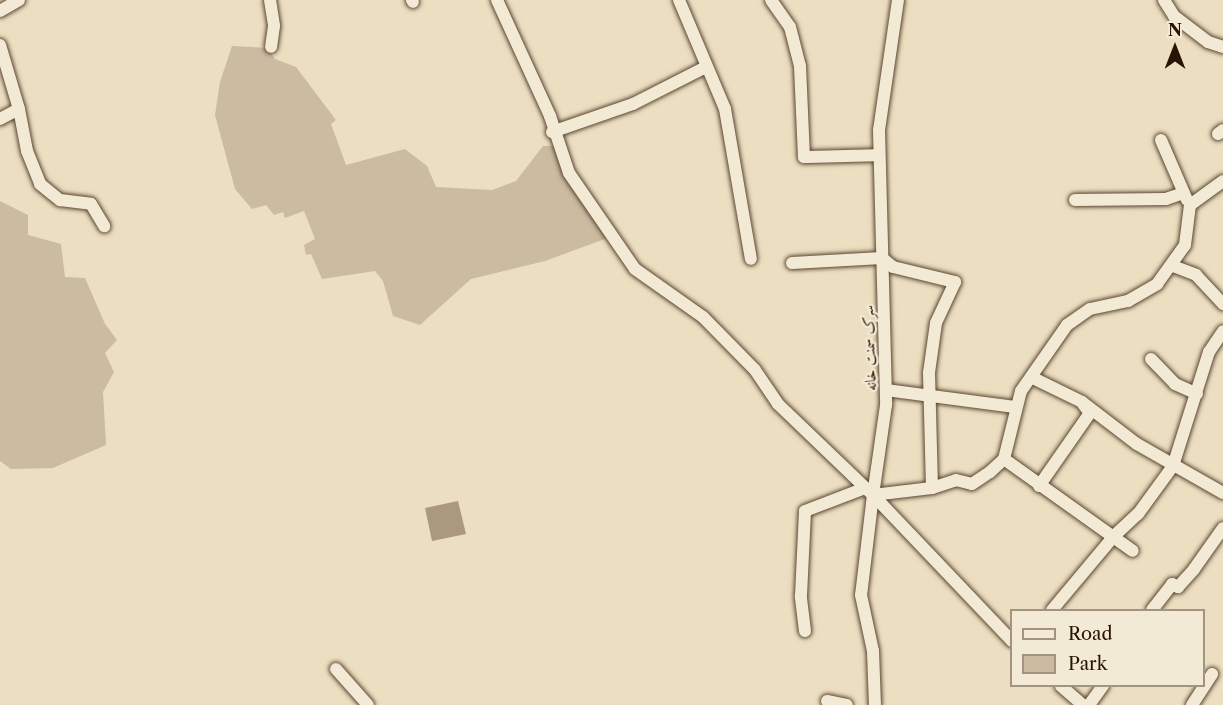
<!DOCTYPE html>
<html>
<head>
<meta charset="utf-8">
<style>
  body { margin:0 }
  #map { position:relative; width:1223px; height:705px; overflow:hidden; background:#ecdec0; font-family:"Libre Caslon Text",Amiri,serif }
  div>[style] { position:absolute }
  .green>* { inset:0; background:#cbbba0 }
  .water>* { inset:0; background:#aa997f }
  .roads { filter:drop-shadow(0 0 2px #5a4632) drop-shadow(0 0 2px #5a4632) }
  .minor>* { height:12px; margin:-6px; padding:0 6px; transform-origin:6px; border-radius:6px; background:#f3ead6 }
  span { translate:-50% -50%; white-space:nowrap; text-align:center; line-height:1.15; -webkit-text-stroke:4.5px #f3ead6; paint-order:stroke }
  .street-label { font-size:15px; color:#291302 }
  .legend { position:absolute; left:1010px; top:609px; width:195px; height:78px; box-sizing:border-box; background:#f3ead6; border:2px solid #a29481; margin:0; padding:8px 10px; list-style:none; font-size:18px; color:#291302 }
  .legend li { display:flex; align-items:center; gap:12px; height:30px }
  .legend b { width:30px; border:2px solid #a29481 }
  .north { position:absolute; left:1145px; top:18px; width:60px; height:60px; -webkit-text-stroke:4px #f3ead6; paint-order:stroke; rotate:0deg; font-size:16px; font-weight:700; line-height:24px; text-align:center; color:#291302 }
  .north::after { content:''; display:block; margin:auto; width:21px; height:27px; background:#291302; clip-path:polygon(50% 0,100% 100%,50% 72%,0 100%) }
</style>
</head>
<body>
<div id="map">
  <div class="green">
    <i style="clip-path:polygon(232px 46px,268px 48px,275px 59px,296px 67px,336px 120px,331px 124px,346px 165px,405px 149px,427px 166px,436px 187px,492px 190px,516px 181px,543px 146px,558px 146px,613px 236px,545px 261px,471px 279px,420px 325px,393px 316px,383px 281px,375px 271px,322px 279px,311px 254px,306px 255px,304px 245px,315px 239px,304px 211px,285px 218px,283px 212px,274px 215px,266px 205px,252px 209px,235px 189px,215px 115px,220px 82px)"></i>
    <i style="clip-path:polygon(0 201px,28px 215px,28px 235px,61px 244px,65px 277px,85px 278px,105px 324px,117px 340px,105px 353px,114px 372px,103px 392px,106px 445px,53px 468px,11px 469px,0 461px)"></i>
  </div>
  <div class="water">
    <i style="clip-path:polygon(458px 501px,466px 534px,432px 541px,425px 508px)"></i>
  </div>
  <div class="roads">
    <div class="minor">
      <i style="left:270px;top:0;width:26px;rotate:81deg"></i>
      <i style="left:274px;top:26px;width:21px;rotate:98deg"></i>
      <i style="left:412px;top:0;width:2px;rotate:63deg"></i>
      <i style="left:497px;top:0;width:128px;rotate:65.4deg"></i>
      <i style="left:550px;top:116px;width:60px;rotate:71.6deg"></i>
      <i style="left:569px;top:173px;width:116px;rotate:55.5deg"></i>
      <i style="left:635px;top:269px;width:83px;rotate:35.2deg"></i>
      <i style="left:703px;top:317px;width:74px;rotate:45.5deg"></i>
      <i style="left:755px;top:370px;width:41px;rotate:55.9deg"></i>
      <i style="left:778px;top:404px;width:132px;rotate:43.8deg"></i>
      <i style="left:873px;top:495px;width:59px;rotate:-6.8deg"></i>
      <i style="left:932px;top:488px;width:25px;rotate:-18deg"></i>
      <i style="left:956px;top:480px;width:16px;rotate:14deg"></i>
      <i style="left:972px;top:484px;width:22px;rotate:-34deg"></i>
      <i style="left:990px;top:472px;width:19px;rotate:-43deg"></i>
      <i style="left:1004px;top:459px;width:70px;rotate:-76deg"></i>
      <i style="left:1021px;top:391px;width:80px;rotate:-55.1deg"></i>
      <i style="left:1067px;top:325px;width:28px;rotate:-35deg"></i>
      <i style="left:1090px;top:309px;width:39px;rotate:-12deg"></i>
      <i style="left:1128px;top:301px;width:34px;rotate:-30deg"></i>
      <i style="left:1157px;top:284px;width:48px;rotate:-54.3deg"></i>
      <i style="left:1185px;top:245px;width:40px;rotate:-82.9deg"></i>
      <i style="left:1190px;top:205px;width:41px;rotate:-36deg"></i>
      <i style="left:679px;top:0;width:118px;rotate:67.1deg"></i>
      <i style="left:725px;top:109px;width:152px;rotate:80.2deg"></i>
      <i style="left:771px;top:0;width:33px;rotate:55deg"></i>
      <i style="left:790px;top:27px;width:40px;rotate:75.6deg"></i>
      <i style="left:800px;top:66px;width:91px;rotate:87.5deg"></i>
      <i style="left:804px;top:157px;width:75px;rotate:-1.5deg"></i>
      <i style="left:898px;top:0;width:131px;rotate:98.3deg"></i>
      <i style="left:879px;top:130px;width:275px;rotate:88.5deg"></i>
      <i style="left:886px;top:405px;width:91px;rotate:98.2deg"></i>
      <i style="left:873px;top:495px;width:202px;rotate:46.4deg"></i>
      <i style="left:1164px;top:0;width:19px;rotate:58deg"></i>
      <i style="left:1174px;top:16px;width:43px;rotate:37.4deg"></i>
      <i style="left:1208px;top:42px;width:16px;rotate:18deg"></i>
      <i style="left:0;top:11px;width:22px;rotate:-30deg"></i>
      <i style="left:0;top:45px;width:67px;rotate:73.5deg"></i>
      <i style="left:19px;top:109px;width:43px;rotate:79.2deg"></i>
      <i style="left:27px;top:151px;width:35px;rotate:68deg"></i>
      <i style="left:40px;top:184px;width:26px;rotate:39deg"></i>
      <i style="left:60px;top:200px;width:31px;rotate:7deg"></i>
      <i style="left:91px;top:204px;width:26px;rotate:59deg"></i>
      <i style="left:0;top:119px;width:21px;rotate:-28deg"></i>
      <i style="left:552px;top:132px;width:86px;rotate:-19.1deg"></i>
      <i style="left:633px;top:104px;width:82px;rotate:-26.9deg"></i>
      <i style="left:1218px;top:134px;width:6px;rotate:-39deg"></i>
      <i style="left:1161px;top:140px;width:65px;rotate:66.6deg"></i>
      <i style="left:1075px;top:200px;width:91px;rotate:-0.6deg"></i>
      <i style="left:1166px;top:199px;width:18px;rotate:-19deg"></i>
      <i style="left:792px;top:263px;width:90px;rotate:-3.2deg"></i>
      <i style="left:882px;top:258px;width:14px;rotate:39deg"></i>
      <i style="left:893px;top:267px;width:64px;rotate:13.6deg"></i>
      <i style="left:955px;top:282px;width:45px;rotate:114.9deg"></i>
      <i style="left:936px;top:323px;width:50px;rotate:98deg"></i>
      <i style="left:929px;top:373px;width:115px;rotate:88.5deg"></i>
      <i style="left:1173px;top:266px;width:25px;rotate:21deg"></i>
      <i style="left:1196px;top:275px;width:40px;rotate:47deg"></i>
      <i style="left:1151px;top:359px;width:35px;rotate:46deg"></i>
      <i style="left:1175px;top:384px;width:24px;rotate:24deg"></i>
      <i style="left:1033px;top:378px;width:55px;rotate:26.1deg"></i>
      <i style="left:1082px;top:402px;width:69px;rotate:37.4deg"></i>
      <i style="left:1137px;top:444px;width:99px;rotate:29.7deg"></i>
      <i style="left:886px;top:390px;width:130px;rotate:7.5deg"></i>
      <i style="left:1004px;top:459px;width:158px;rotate:35.5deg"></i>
      <i style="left:1039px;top:486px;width:89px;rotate:-55.1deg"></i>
      <i style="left:1090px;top:413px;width:11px;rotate:-128deg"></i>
      <i style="left:873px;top:495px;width:101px;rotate:96.8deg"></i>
      <i style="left:861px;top:595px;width:57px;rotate:77.9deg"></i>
      <i style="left:873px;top:651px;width:54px;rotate:87.9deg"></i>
      <i style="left:1052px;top:610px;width:97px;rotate:-50deg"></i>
      <i style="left:1114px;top:536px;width:33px;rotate:-43deg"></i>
      <i style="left:1138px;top:514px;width:59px;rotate:-53.9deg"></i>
      <i style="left:1173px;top:466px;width:120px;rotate:-72.5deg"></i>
      <i style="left:1209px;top:352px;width:25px;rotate:-56deg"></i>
      <i style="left:1152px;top:610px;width:33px;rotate:-52deg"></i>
      <i style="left:1172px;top:584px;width:7px;rotate:27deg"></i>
      <i style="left:1178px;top:587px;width:24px;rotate:-48deg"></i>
      <i style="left:1194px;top:569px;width:50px;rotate:-54.7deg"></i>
      <i style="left:805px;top:631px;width:35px;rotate:-97deg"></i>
      <i style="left:801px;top:596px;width:85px;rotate:-87.3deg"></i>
      <i style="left:805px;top:511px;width:64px;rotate:-21deg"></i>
      <i style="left:336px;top:669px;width:48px;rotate:48.4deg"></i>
      <i style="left:1061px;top:686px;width:29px;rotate:41deg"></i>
      <i style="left:827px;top:701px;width:20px;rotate:11deg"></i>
      <i style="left:1089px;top:705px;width:24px;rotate:-54deg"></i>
      <i style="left:1192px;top:705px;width:37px;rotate:-57deg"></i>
    </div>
  </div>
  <div class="street-label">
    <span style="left:869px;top:348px;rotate:-92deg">سرک سمنت خانه</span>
  </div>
  <ul class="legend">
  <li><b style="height:8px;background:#f3ead6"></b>Road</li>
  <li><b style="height:16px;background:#cbbba0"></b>Park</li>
  </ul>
  <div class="north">N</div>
</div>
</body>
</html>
